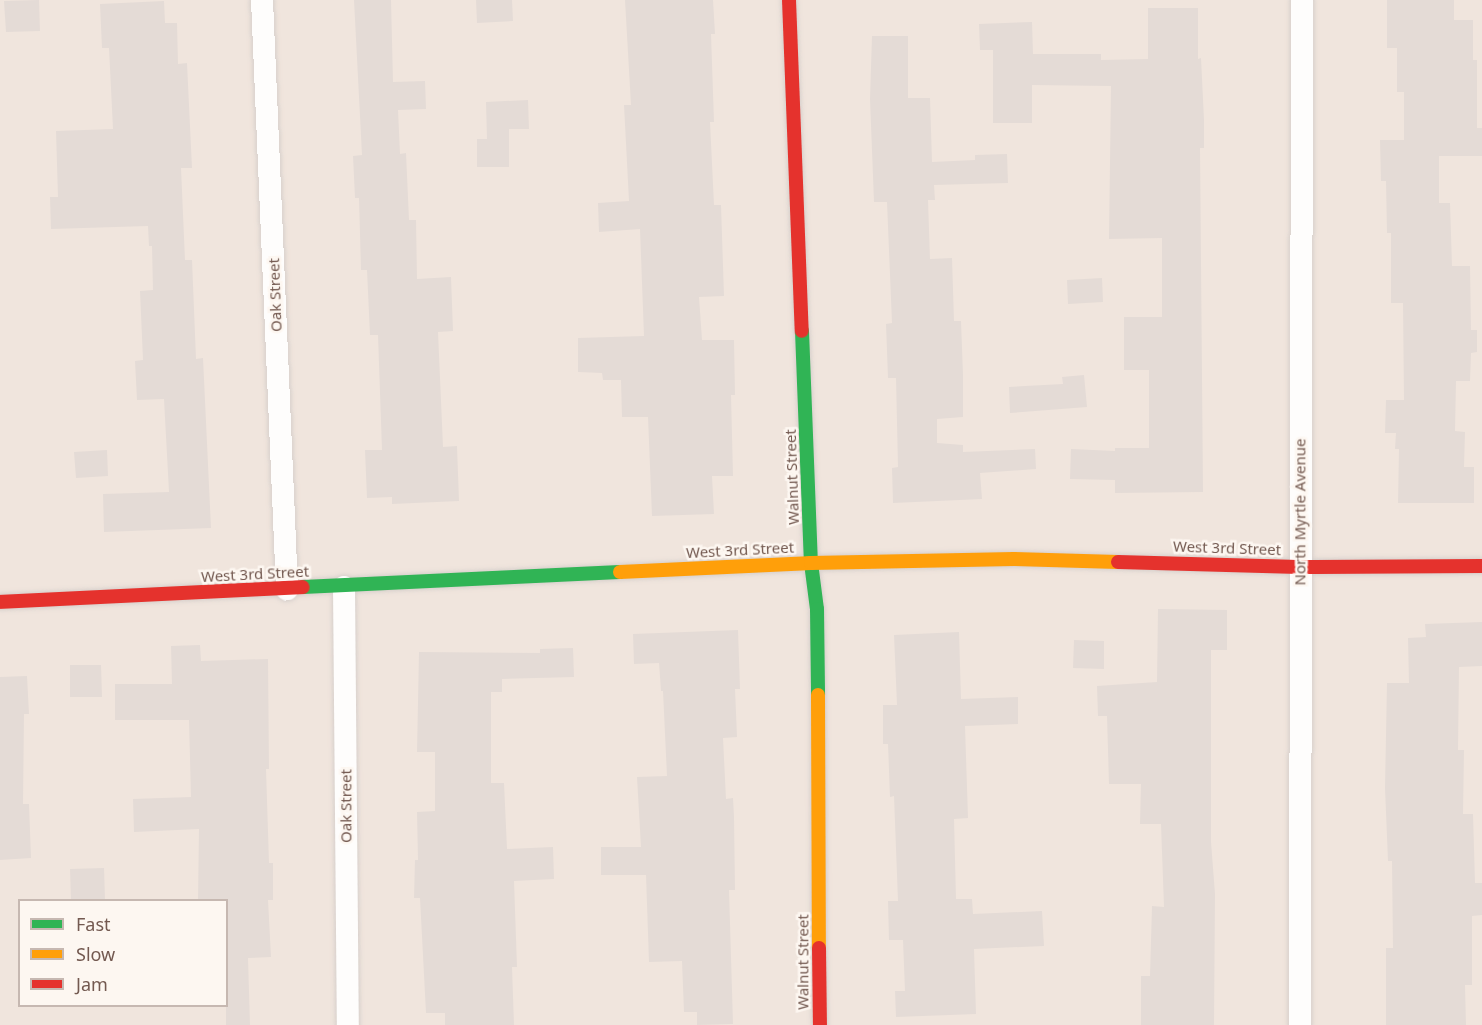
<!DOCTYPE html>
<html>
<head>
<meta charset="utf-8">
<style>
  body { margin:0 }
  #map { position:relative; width:1482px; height:1025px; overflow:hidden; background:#f8f3ee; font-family:"Noto Sans",sans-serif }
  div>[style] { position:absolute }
  .residential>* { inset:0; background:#f0e5dd }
  .building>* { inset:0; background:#e4dbd6 }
  .roads { filter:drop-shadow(0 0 2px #d7d0cc) drop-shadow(0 0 2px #d7d0cc) }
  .street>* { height:22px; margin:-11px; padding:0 11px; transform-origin:11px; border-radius:11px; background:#fefdfc }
  .fast>* { height:14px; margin:-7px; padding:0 7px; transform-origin:7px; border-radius:7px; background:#30b455 }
  .slow>* { height:14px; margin:-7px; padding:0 7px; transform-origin:7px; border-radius:7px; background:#ff9f0a }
  .jam>* { height:14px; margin:-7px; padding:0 7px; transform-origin:7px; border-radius:7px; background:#e5322d }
  span { translate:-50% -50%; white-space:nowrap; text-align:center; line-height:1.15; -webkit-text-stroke:5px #fdf7f1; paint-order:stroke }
  .street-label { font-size:15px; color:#735950 }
  .legend { position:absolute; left:18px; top:899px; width:210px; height:108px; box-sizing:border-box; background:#fdf7f1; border:2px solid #c6b8b1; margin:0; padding:8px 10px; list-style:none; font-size:18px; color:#735950 }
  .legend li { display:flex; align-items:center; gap:12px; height:30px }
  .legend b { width:30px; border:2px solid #c6b8b1 }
</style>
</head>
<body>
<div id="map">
  <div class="residential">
    <i style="clip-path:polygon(evenodd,0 0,1482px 0,1482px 1025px,0 1025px,0 0,20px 900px,226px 900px,226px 1006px,20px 1006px,20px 900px)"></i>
  </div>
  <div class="building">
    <i style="clip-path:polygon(39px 0,40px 31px,6px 32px,4px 1px)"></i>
    <i style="clip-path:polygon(354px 0,391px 0,393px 82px,425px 81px,426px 109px,398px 110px,400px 154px,406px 153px,409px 220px,416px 220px,417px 279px,451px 277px,453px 331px,438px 332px,443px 447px,457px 446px,459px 501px,392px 504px,392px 497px,367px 498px,365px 450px,382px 450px,378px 335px,370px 335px,367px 270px,361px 270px,359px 198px,355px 198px,353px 156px,362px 155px)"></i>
    <i style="clip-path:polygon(476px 0,512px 0,513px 21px,477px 23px)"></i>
    <i style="clip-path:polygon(625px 0,713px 0,715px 34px,711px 34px,714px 122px,710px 122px,714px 205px,721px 205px,724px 296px,699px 297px,702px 340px,734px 340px,735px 395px,731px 395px,733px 476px,712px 476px,714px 514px,652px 516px,648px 417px,622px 417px,621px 380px,603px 380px,602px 373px,578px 372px,578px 338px,644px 336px,640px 229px,599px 232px,598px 203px,629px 201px,624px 105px,631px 105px)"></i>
    <i style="clip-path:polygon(1387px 0,1454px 0,1454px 20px,1473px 20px,1473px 60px,1477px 60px,1477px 128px,1482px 128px,1482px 156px,1439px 156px,1439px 203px,1450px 203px,1452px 266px,1470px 266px,1471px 330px,1477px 330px,1477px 352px,1471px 353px,1470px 381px,1456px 381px,1455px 431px,1465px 432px,1464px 467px,1474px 467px,1474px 503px,1398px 503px,1399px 449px,1395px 449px,1396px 433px,1385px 433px,1386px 400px,1404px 400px,1403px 303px,1391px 303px,1391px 233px,1387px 233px,1386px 181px,1381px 181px,1380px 140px,1404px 140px,1404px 92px,1397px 92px,1397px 48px,1387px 48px)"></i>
    <i style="clip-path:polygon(164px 1px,165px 23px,177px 23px,178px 64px,187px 63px,192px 168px,181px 168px,185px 260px,192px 260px,196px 359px,203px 358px,211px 528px,104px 532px,103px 494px,169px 492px,164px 399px,137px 400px,135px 361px,143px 360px,140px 291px,153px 290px,152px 246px,149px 246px,148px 226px,51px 229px,50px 197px,58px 197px,56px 131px,113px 129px,109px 48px,102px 48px,100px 4px)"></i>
    <i style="clip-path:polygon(1148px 8px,1198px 8px,1198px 59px,1201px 58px,1204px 120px,1204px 148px,1200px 148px,1203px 492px,1115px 493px,1115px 480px,1070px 479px,1071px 449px,1115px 451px,1115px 448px,1149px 448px,1149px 370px,1124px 370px,1124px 317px,1162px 317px,1162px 238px,1109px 239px,1111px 86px,1032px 85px,1032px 123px,993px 123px,993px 50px,980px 50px,979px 24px,1032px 22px,1033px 54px,1101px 54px,1101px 60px,1148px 59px)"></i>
    <i style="clip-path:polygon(872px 36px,908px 36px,908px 98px,930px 98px,932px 162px,975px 160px,975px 155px,1007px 154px,1008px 183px,934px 185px,935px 200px,928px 200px,930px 259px,952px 258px,954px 321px,961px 321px,963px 375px,963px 417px,937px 419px,937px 443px,963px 445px,963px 452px,1035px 449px,1036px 469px,980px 473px,982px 499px,893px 503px,892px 468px,898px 467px,896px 378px,888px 378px,886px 324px,892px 323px,887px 202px,874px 202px,870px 99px)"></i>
    <i style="clip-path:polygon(528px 100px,529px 129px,509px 129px,509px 167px,477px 167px,477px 139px,487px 139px,486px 102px)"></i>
    <i style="clip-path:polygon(1102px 278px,1103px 302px,1068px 304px,1067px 280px)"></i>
    <i style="clip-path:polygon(1084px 375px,1087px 407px,1010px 413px,1009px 387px,1063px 384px,1062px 377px)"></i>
    <i style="clip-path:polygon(107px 450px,108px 476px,76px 478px,74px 452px)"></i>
    <i style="clip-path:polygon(1158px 609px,1227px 610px,1227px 650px,1211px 650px,1211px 842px,1215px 894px,1214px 1025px,1141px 1025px,1141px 976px,1150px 976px,1152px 906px,1164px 907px,1161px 824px,1140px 824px,1141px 784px,1109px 784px,1107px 716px,1098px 716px,1097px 686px,1157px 682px)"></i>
    <i style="clip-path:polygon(1482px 622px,1482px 666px,1459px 667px,1458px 750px,1464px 750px,1463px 814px,1473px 814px,1475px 883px,1482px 883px,1482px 915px,1472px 916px,1472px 985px,1465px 985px,1466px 1025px,1386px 1025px,1386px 948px,1393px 948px,1392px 861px,1388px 861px,1385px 788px,1387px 683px,1409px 683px,1408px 638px,1426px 637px,1425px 624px)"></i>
    <i style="clip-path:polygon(738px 630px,740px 689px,735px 689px,737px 737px,723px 738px,726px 799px,733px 798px,734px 817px,735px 890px,729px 890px,733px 1024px,697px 1025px,697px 1012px,684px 1012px,682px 961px,649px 962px,646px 875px,601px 875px,601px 847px,641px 847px,637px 777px,667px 776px,663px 691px,661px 691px,659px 663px,634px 664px,633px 634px)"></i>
    <i style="clip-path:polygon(959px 632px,961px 699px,1018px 697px,1018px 724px,965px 726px,968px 818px,954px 819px,956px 899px,972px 899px,973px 914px,1042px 911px,1044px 946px,974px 949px,976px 1014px,896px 1017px,895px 991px,905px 991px,903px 940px,889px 940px,888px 901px,898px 901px,894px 796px,890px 797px,888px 744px,883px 744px,883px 705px,897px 705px,894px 635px)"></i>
    <i style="clip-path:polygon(1074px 640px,1104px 641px,1104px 669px,1073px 668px)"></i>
    <i style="clip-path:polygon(200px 645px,201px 661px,268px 659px,269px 769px,266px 769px,269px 863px,273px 863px,273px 900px,268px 900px,271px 957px,248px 958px,250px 1025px,226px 1025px,226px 900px,198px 900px,199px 829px,134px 832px,133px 799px,191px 797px,189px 720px,115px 720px,115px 684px,172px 684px,171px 646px)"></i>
    <i style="clip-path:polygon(573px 648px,574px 677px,502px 679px,502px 692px,491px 692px,491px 783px,504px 783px,507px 849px,553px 847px,554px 879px,514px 881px,517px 967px,512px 967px,514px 1025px,445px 1025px,445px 1013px,426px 1013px,420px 898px,414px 898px,415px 860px,418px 860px,417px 812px,435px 811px,435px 752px,417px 752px,419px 652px,540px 653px,540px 649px)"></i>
    <i style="clip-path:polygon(70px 665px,101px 665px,102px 697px,70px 697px)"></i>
    <i style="clip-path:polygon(27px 676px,29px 714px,24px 714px,23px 804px,29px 804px,31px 858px,0 860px,0 677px)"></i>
    <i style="clip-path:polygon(104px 868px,105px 900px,71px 900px,70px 869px)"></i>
  </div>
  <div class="roads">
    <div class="street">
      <i style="left:262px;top:0;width:590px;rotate:87.57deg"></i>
      <i style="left:344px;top:587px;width:438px;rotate:89.5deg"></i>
      <i style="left:1300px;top:1025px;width:1025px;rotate:-89.89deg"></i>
    </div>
    <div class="fast">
      <i style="left:802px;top:331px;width:232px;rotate:87.8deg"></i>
      <i style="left:811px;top:563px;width:46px;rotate:82.6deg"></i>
      <i style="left:817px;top:609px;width:86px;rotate:89.3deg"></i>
      <i style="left:303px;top:587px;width:317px;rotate:-2.7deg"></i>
    </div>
    <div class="slow">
      <i style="left:620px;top:572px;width:191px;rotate:-2.7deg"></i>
      <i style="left:811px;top:563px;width:203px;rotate:-1.1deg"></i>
      <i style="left:1014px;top:559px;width:104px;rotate:1.7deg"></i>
      <i style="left:818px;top:695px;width:253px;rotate:89.8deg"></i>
    </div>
    <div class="jam">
      <i style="left:789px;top:0;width:331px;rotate:87.8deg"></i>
      <i style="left:1118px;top:562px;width:181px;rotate:1.6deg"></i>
      <i style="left:1299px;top:567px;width:183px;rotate:-0.3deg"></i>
      <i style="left:0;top:602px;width:303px;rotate:-2.8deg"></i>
      <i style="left:819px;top:948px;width:77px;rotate:89.3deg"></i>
    </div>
  </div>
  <div class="street-label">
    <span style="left:275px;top:295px;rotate:-92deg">Oak Street</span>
    <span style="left:792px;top:477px;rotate:-92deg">Walnut Street</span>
    <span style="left:1300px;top:512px;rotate:-90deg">North Myrtle Avenue</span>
    <span style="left:1227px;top:548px;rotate:2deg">West 3rd Street</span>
    <span style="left:740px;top:550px;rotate:-3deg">West 3rd Street</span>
    <span style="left:255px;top:574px;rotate:-3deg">West 3rd Street</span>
    <span style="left:346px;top:806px;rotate:-90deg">Oak Street</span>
    <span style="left:803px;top:962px;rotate:-90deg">Walnut Street</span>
  </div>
  <ul class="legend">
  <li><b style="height:8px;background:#30b455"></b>Fast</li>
  <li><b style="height:8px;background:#ff9f0a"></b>Slow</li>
  <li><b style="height:8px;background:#e5322d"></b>Jam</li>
  </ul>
</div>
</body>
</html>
